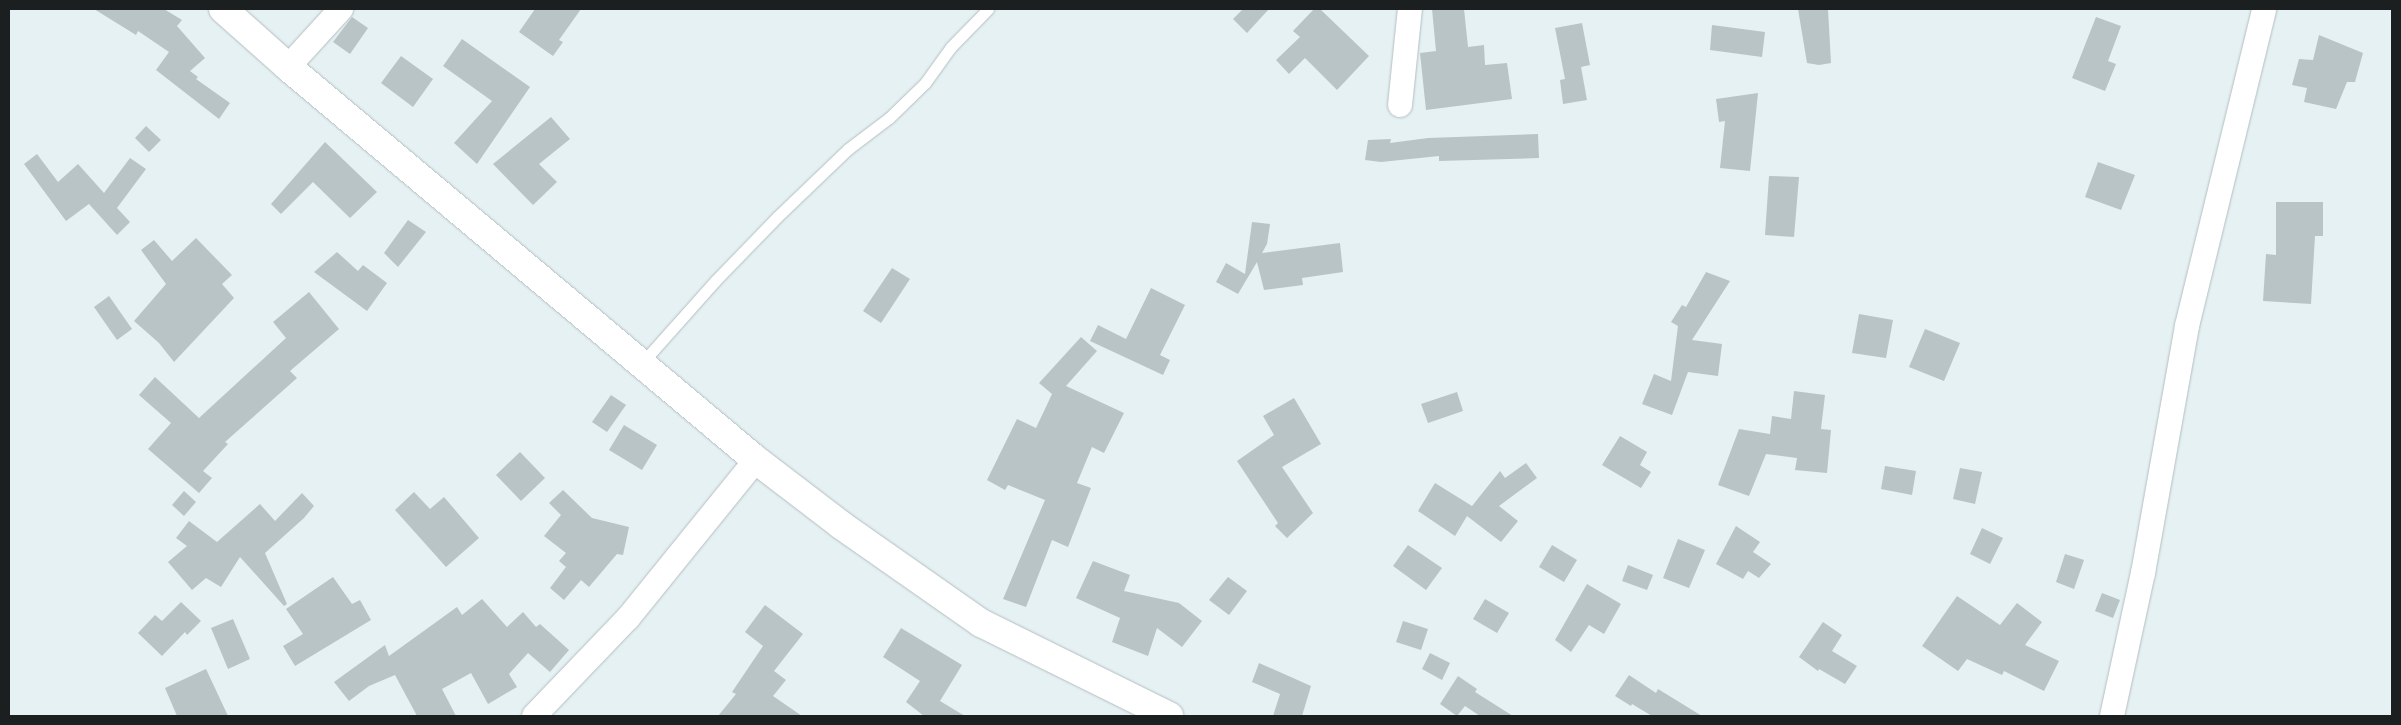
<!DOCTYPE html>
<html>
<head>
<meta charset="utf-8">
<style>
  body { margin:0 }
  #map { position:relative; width:2401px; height:725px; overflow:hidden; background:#e6f1f4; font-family:Raleway,sans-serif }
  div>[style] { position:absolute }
  .building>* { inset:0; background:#b9c4c6 }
  .roads { filter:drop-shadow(0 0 1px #b3bec0) drop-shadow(0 0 1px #b3bec0) }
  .lane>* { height:11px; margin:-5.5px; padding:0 5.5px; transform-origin:5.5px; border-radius:5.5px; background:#fff }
  .street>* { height:24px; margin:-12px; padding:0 12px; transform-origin:12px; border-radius:12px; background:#fff }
  .secondary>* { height:28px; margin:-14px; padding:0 14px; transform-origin:14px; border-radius:14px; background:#fff }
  span { translate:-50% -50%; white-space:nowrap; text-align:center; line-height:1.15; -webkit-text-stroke:4px #fff; paint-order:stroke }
  .frame { position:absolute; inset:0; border:10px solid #1b1f20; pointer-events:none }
</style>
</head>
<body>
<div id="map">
  <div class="building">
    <i style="clip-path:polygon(94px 9px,164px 9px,182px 20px,177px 26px,205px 58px,190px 71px,198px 77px,196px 79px,230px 103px,219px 119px,156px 70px,169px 52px,138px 31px,136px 35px)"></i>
    <i style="clip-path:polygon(535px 9px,581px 9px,559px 40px,563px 42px,553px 56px,519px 32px)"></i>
    <i style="clip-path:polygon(1243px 9px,1269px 9px,1247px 33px,1233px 19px)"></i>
    <i style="clip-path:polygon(1314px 9px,1320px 9px,1369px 56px,1337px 90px,1305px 58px,1289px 74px,1276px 60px,1300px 37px,1293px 31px)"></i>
    <i style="clip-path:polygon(1432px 9px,1464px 9px,1468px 47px,1484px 45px,1485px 65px,1507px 63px,1512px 99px,1426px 110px,1420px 53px,1436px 51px)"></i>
    <i style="clip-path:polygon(1798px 9px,1828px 9px,1831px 63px,1819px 65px,1807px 63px)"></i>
    <i style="clip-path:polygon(352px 17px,368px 28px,350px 54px,333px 42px)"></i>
    <i style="clip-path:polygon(2096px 17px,2121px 26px,2108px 61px,2116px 64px,2105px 91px,2072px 78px)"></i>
    <i style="clip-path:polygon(1582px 23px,1590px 65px,1581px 67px,1587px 100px,1563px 104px,1560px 80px,1565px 79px,1555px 28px)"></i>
    <i style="clip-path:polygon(1712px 25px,1765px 32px,1762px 57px,1710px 50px)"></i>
    <i style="clip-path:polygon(2319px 35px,2363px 53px,2355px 82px,2347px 82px,2336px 109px,2304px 102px,2307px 88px,2292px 85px,2299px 59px,2313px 60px)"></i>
    <i style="clip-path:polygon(462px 39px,530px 87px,477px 164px,454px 143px,492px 101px,443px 66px)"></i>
    <i style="clip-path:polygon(401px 56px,433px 79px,413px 107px,381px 83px)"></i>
    <i style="clip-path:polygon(1758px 93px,1750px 171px,1720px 168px,1725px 121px,1719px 122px,1716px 99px)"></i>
    <i style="clip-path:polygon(551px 117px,570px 139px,539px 164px,557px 182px,533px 205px,493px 164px)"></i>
    <i style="clip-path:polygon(146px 126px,161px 140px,149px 152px,135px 138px)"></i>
    <i style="clip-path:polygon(1538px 134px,1539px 158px,1439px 161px,1439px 156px,1381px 162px,1365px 160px,1368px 140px,1391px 139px,1390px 143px,1428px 138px)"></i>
    <i style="clip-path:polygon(325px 142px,377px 192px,350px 218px,313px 182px,281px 214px,271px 204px)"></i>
    <i style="clip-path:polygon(37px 154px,58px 182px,78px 164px,104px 193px,130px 158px,146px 169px,117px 208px,130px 222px,117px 235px,89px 204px,66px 221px,24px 164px)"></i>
    <i style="clip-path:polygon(2098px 162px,2135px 175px,2121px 210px,2085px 197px)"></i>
    <i style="clip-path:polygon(1769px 176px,1799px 177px,1794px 237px,1765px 235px)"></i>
    <i style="clip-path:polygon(2276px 202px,2323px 202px,2323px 236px,2315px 236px,2311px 304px,2263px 301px,2266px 254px,2276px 255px)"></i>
    <i style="clip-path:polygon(408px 220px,426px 232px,398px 267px,384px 253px)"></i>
    <i style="clip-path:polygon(1252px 222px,1270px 224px,1267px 244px,1262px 253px,1340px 243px,1343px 272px,1302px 278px,1303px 285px,1264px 290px,1257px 262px,1238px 294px,1216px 282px,1226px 263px,1245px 274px)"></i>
    <i style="clip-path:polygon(196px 238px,232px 275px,222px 284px,234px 298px,174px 362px,159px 343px,134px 321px,166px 284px,141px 250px,154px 240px,172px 261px)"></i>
    <i style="clip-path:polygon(337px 252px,358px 271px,363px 265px,387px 283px,367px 311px,314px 272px)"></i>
    <i style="clip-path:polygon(892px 268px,910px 279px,881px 323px,863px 311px)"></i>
    <i style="clip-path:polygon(1706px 272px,1730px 281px,1692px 340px,1722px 344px,1718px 376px,1688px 372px,1672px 415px,1642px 404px,1654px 374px,1671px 381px,1678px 326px,1671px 322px,1682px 305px,1686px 307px)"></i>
    <i style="clip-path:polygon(1151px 288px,1185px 305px,1160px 355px,1170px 360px,1163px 375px,1090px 341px,1098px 325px,1126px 339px)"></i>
    <i style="clip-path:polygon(309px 292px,339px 329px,290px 371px,297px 378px,225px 442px,228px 444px,203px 471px,212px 478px,199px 493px,148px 449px,171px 423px,139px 395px,155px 377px,199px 418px,286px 338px,273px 322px)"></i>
    <i style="clip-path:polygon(109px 296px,132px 329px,117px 340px,94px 307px)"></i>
    <i style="clip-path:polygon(1859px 314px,1893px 320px,1886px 358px,1852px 353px)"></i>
    <i style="clip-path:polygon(1925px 329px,1960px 343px,1944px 381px,1909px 367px)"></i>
    <i style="clip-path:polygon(1081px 337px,1097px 351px,1066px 386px,1124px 413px,1104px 453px,1092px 447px,1077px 483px,1091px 488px,1068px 547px,1052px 540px,1026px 607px,1003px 599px,1045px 500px,1008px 485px,1005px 490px,987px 480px,1017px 419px,1036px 428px,1052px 394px,1039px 383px)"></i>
    <i style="clip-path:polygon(1794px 391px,1825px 395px,1821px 429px,1831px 430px,1827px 473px,1795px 470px,1797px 458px,1766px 454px,1749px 496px,1718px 485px,1739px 429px,1770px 434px,1772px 416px,1791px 419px)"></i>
    <i style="clip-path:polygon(1457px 392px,1463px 411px,1428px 423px,1421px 404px)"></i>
    <i style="clip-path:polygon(611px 395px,626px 405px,607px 432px,592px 422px)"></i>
    <i style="clip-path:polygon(1294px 398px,1321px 444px,1282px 467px,1313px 513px,1287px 538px,1275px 526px,1278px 523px,1237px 461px,1274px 435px,1263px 416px)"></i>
    <i style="clip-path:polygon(624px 425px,657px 445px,642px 470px,609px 450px)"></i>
    <i style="clip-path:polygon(1620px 436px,1647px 452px,1640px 465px,1651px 472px,1641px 488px,1602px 465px)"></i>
    <i style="clip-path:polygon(520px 452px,545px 478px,521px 501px,496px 475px)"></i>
    <i style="clip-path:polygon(1526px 463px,1537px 478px,1499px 506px,1518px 521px,1501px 542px,1467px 516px,1455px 536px,1418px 511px,1435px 483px,1472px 506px,1500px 471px,1505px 478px)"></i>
    <i style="clip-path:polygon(1885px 466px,1916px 471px,1912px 495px,1881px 489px)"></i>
    <i style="clip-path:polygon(1960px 468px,1982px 472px,1975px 504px,1953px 499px)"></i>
    <i style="clip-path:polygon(563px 490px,592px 518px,629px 527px,623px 555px,617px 554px,589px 587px,581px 580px,564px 600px,550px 588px,566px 567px,559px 561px,566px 553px,544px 536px,561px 515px,549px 503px)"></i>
    <i style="clip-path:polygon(184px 491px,196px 502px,184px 516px,172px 505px)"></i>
    <i style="clip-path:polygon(414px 492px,430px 509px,444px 497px,479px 538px,446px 567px,395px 510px)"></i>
    <i style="clip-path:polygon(302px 493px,314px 506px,304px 518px,265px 553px,287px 604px,284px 606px,240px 557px,221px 587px,206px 578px,192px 590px,168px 562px,187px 546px,176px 538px,189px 521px,217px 542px,260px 504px,275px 521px)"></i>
    <i style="clip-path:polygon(1736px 526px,1760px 542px,1753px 552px,1771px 564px,1759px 578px,1748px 571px,1743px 579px,1716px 564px)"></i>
    <i style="clip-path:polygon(1982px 528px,2003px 538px,1990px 564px,1970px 554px)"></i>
    <i style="clip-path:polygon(1678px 539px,1705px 550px,1689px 588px,1663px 578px)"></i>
    <i style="clip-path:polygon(1408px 545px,1442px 568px,1426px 590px,1393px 566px)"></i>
    <i style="clip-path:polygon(1552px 545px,1577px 560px,1564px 582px,1539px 567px)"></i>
    <i style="clip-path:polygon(2065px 554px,2084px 560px,2074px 589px,2056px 582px)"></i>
    <i style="clip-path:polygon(1093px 561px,1130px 575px,1124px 591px,1179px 603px,1202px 621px,1182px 647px,1157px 628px,1148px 656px,1112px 642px,1120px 618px,1076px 598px)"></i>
    <i style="clip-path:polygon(1628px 565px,1653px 575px,1647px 590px,1622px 581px)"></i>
    <i style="clip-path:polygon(333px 577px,352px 604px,360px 600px,371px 620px,295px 666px,283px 646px,303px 634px,286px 609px)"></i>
    <i style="clip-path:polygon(1228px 577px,1247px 591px,1229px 615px,1209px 600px)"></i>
    <i style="clip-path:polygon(1587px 584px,1621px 604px,1604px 634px,1589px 625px,1571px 652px,1555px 640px)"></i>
    <i style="clip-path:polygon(2102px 593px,2120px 600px,2113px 618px,2095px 611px)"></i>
    <i style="clip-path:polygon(1957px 596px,2000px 625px,2017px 603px,2042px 622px,2025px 645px,2059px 661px,2044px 691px,2004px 671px,2002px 675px,1967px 659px,1958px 671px,1922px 646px)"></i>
    <i style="clip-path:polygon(482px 599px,507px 627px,523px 612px,536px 627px,540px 624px,569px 650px,550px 672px,528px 653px,509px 674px,517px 687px,488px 704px,471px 673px,442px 689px,456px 716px,417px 716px,395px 675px,369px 686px,349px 701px,334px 682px,385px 645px,389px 656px,457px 607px,462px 615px)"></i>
    <i style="clip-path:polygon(1485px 599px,1509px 613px,1497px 633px,1473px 619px)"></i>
    <i style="clip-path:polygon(181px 602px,201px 621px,187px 635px,185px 632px,162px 656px,138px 633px,155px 615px,162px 621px)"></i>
    <i style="clip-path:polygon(765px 605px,803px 634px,774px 671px,786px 680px,773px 696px,802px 716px,718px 716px,736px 694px,732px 692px,763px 646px,745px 632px)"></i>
    <i style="clip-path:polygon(233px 619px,250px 659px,228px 669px,211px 628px)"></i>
    <i style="clip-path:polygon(1403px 621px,1428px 629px,1421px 650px,1396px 642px)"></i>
    <i style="clip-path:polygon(1823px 622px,1842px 635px,1832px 651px,1857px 666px,1845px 684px,1819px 669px,1818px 671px,1799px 657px)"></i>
    <i style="clip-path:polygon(901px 628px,962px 665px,940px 701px,965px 716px,924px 716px,906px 702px,920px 681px,883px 657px)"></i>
    <i style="clip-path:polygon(1430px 653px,1450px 663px,1442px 680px,1422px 669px)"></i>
    <i style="clip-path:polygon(1259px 663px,1311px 686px,1302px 716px,1273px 716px,1280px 694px,1252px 682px)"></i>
    <i style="clip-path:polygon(206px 669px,228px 716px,177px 716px,165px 688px)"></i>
    <i style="clip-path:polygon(1629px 675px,1656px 693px,1658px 689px,1702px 716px,1652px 716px,1632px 704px,1631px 706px,1615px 696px)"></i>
    <i style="clip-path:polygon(1458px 676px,1477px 689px,1475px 692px,1513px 716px,1480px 716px,1465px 706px,1457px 716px,1440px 704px)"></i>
  </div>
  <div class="roads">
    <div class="lane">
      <i style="left:642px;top:363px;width:110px;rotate:-48.3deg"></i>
      <i style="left:715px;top:281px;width:89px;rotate:-45.9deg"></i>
      <i style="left:777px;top:217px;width:98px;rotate:-43.8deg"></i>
      <i style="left:848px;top:149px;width:51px;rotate:-37.1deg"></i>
      <i style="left:889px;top:118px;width:50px;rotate:-44.2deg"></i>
      <i style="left:925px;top:83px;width:44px;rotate:-54.2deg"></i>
      <i style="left:951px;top:47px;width:53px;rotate:-45.8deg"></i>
    </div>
    <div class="street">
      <i style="left:288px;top:67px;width:79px;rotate:-47.6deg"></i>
      <i style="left:1400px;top:105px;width:97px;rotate:-84.1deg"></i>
      <i style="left:534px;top:716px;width:136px;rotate:-46.2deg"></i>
      <i style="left:628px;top:618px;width:203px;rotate:-51deg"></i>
      <i style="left:2112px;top:716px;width:146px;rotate:-77.8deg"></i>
      <i style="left:2143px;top:573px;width:251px;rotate:-79.9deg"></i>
      <i style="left:2187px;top:326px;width:326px;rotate:-76.3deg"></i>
    </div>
    <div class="secondary">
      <i style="left:223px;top:9px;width:87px;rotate:41.7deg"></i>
      <i style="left:288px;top:67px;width:611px;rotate:40.02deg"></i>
      <i style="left:756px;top:460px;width:107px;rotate:37.4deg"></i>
      <i style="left:841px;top:525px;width:171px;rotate:35deg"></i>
      <i style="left:981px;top:623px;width:210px;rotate:26.3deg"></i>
    </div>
  </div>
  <div class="frame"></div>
</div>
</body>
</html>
